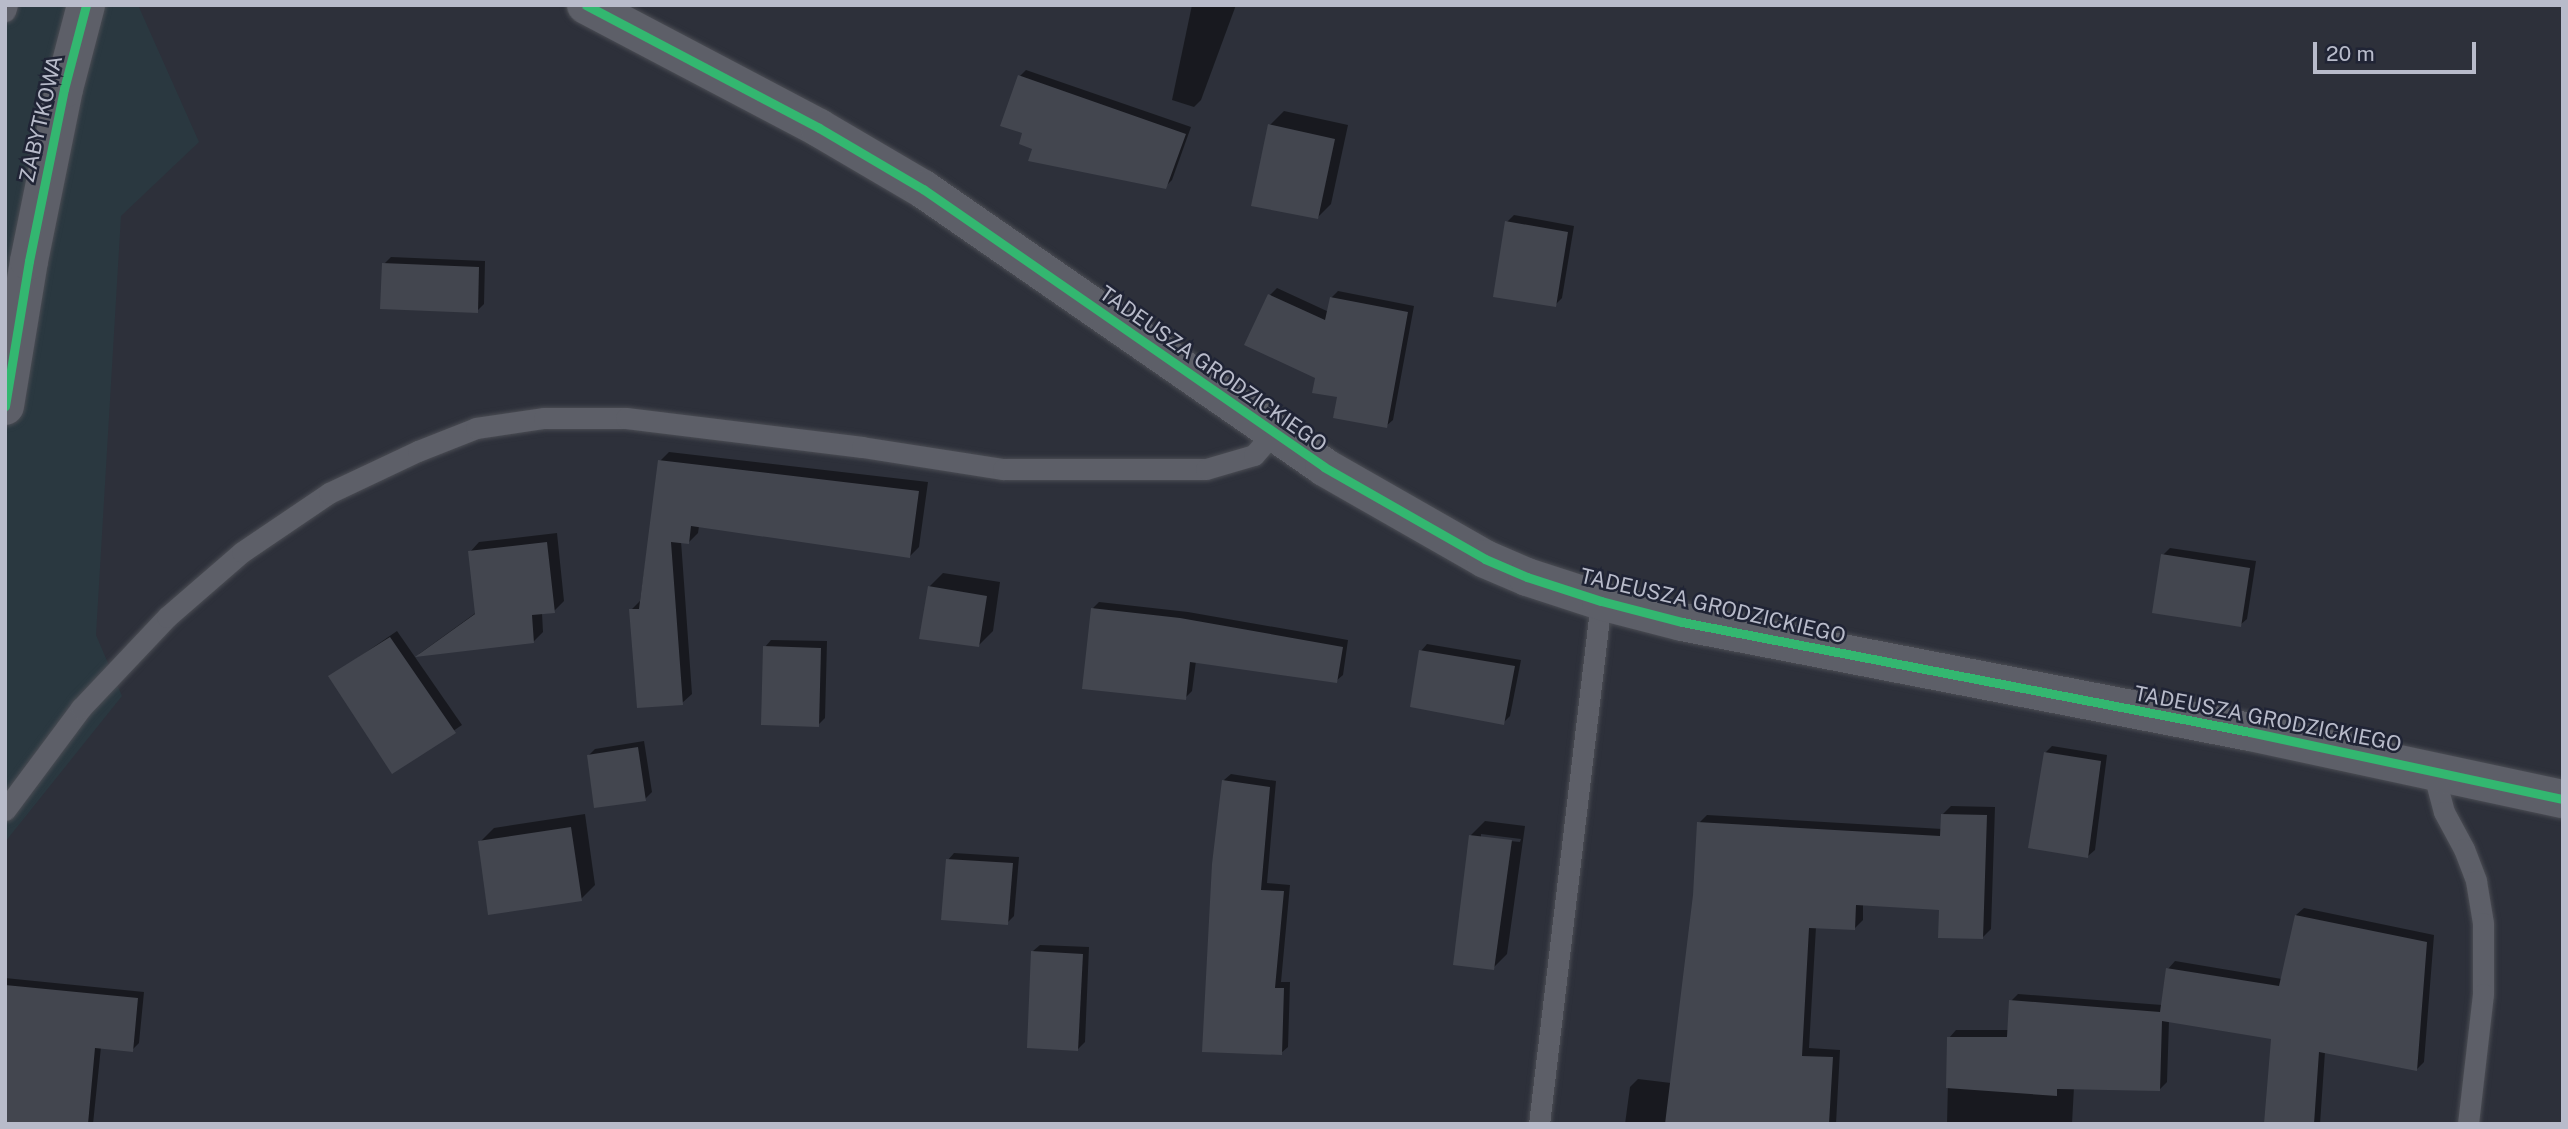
<!DOCTYPE html>
<html>
<head>
<meta charset="utf-8">
<style>
  body { margin:0 }
  #map { position:relative; width:2568px; height:1129px; overflow:hidden; background:#2d303a; font-family:"Public Sans",sans-serif }
  div>[style] { position:absolute }
  .green>* { inset:0; background:#2a3840 }
  .shadow>* { inset:0; background:#0007 }
  .building>* { inset:0; background:#43464f }
  .roads { filter:drop-shadow(0 0 2px #4b4d54) drop-shadow(0 0 2px #4b4d54) }
  .lane>* { height:21px; margin:-10.5px; padding:0 10.5px; transform-origin:10.5px; border-radius:10.5px; background:#5d5f68 }
  .street>* { height:38px; margin:-19px; padding:0 19px; transform-origin:19px; border-radius:19px; background:#5d5f68 }
  .cycleway>* { height:9px; margin:-4.5px; padding:0 4.5px; transform-origin:4.5px; border-radius:4.5px; background:#33b770 }
  span { translate:-50% -50%; white-space:nowrap; text-align:center; line-height:1.15; -webkit-text-stroke:5px #202435; paint-order:stroke }
  .street-label { font-size:21px; color:#b8bbca }
  .frame { position:absolute; inset:0; border:7px solid #b8bbca; pointer-events:none }
  .scale { position:absolute; left:2313px; top:42px; width:163px; height:32px; box-sizing:border-box; border:4px solid #b8bbca; border-top:0; padding-left:9px; font-size:21px; line-height:24px; white-space:nowrap; color:#b8bbca; -webkit-text-stroke:5px #202435; paint-order:stroke }
</style>
</head>
<body>
<div id="map">
  <div class="green">
    <i style="clip-path:polygon(5px 5px,138px 5px,199px 142px,121px 216px,96px 635px,122px 696px,5px 842px)"></i>
  </div>
  <div class="shadow">
    <i style="clip-path:polygon(1192px 5px,1236px 5px,1201px 100px,1194px 107px,1172px 100px)"></i>
    <i style="clip-path:polygon(1026px 70px,1191px 127px,1172px 180px,1165px 187px,1034px 148px,1024px 132px,1020px 76px)"></i>
    <i style="clip-path:polygon(1284px 111px,1348px 125px,1331px 204px,1318px 217px,1270px 125px)"></i>
    <i style="clip-path:polygon(1514px 215px,1574px 226px,1562px 298px,1555px 305px,1507px 222px)"></i>
    <i style="clip-path:polygon(391px 257px,485px 261px,484px 304px,477px 311px,384px 264px)"></i>
    <i style="clip-path:polygon(1277px 288px,1329px 312px,1331px 298px,1338px 291px,1414px 306px,1393px 420px,1386px 426px,1339px 396px,1317px 377px,1246px 344px,1270px 295px)"></i>
    <i style="clip-path:polygon(669px 452px,928px 482px,919px 547px,910px 556px,699px 526px,698px 533px,689px 542px,681px 541px,692px 694px,682px 703px,631px 610px,640px 601px,660px 461px)"></i>
    <i style="clip-path:polygon(557px 533px,564px 601px,554px 611px,542px 613px,543px 632px,533px 642px,419px 654px,477px 612px,470px 552px,479px 542px)"></i>
    <i style="clip-path:polygon(2170px 548px,2256px 561px,2247px 619px,2240px 625px,2163px 555px)"></i>
    <i style="clip-path:polygon(943px 573px,1000px 582px,993px 631px,979px 645px,929px 587px)"></i>
    <i style="clip-path:polygon(1099px 602px,1188px 612px,1348px 640px,1343px 675px,1336px 681px,1196px 661px,1192px 691px,1185px 698px,1093px 608px)"></i>
    <i style="clip-path:polygon(397px 631px,462px 725px,392px 772px,330px 677px)"></i>
    <i style="clip-path:polygon(771px 640px,827px 641px,825px 718px,818px 725px,765px 647px)"></i>
    <i style="clip-path:polygon(1427px 644px,1521px 660px,1510px 716px,1503px 723px,1421px 651px)"></i>
    <i style="clip-path:polygon(644px 741px,652px 792px,645px 799px,588px 756px,595px 749px)"></i>
    <i style="clip-path:polygon(2052px 746px,2107px 755px,2095px 850px,2088px 856px,2045px 753px)"></i>
    <i style="clip-path:polygon(1231px 774px,1276px 781px,1267px 883px,1290px 885px,1281px 982px,1290px 982px,1288px 1047px,1281px 1053px,1224px 780px)"></i>
    <i style="clip-path:polygon(1951px 806px,1995px 807px,1991px 929px,1983px 937px,1940px 908px,1863px 903px,1863px 920px,1855px 928px,1816px 927px,1809px 1048px,1840px 1050px,1836px 1124px,1625px 1124px,1630px 1087px,1638px 1079px,1671px 1083px,1694px 895px,1699px 823px,1707px 815px,1942px 829px,1943px 814px)"></i>
    <i style="clip-path:polygon(585px 814px,595px 885px,581px 899px,480px 842px,494px 828px)"></i>
    <i style="clip-path:polygon(evenodd,1485px 821px,1525px 826px,1507px 954px,1493px 968px,1471px 835px,1485px 821px,1481px 834px,1521px 839px,1520px 842px,1481px 838px,1481px 834px)"></i>
    <i style="clip-path:polygon(954px 853px,1019px 857px,1014px 916px,1007px 923px,948px 860px)"></i>
    <i style="clip-path:polygon(2304px 908px,2434px 935px,2424px 1062px,2417px 1069px,2325px 1052px,2320px 1124px,2266px 1124px,2273px 1038px,2169px 1021px,2167px 1082px,2160px 1089px,2074px 1087px,2072px 1124px,1947px 1124px,1949px 1038px,1956px 1030px,2009px 1030px,2011px 1001px,2018px 994px,2162px 1005px,2168px 969px,2175px 961px,2282px 979px,2296px 915px)"></i>
    <i style="clip-path:polygon(1040px 945px,1089px 947px,1085px 1042px,1078px 1049px,1033px 951px)"></i>
    <i style="clip-path:polygon(5px 978px,144px 992px,139px 1043px,132px 1050px,101px 1047px,93px 1124px,5px 1124px)"></i>
  </div>
  <div class="building">
    <i style="clip-path:polygon(1018px 75px,1186px 134px,1166px 189px,1028px 161px,1032px 149px,1019px 144px,1022px 133px,1000px 126px)"></i>
    <i style="clip-path:polygon(1268px 124px,1335px 139px,1318px 219px,1251px 206px)"></i>
    <i style="clip-path:polygon(1505px 221px,1568px 232px,1556px 307px,1493px 297px)"></i>
    <i style="clip-path:polygon(382px 263px,479px 267px,478px 313px,380px 309px)"></i>
    <i style="clip-path:polygon(1268px 294px,1325px 320px,1330px 297px,1408px 312px,1387px 428px,1333px 418px,1337px 397px,1312px 393px,1315px 378px,1244px 345px)"></i>
    <i style="clip-path:polygon(658px 460px,919px 491px,910px 558px,691px 526px,689px 544px,671px 542px,683px 705px,637px 708px,629px 609px,639px 609px)"></i>
    <i style="clip-path:polygon(547px 542px,555px 613px,532px 615px,534px 643px,415px 657px,475px 614px,468px 551px)"></i>
    <i style="clip-path:polygon(2161px 554px,2250px 568px,2241px 627px,2152px 613px)"></i>
    <i style="clip-path:polygon(928px 586px,987px 596px,979px 647px,919px 639px)"></i>
    <i style="clip-path:polygon(1091px 608px,1180px 618px,1343px 647px,1337px 683px,1190px 662px,1186px 700px,1082px 689px)"></i>
    <i style="clip-path:polygon(390px 637px,456px 733px,392px 774px,328px 676px)"></i>
    <i style="clip-path:polygon(763px 646px,821px 648px,819px 727px,761px 725px)"></i>
    <i style="clip-path:polygon(1419px 650px,1515px 666px,1504px 725px,1410px 707px)"></i>
    <i style="clip-path:polygon(638px 747px,646px 801px,594px 808px,587px 755px)"></i>
    <i style="clip-path:polygon(2044px 752px,2101px 761px,2088px 858px,2028px 848px)"></i>
    <i style="clip-path:polygon(1222px 780px,1270px 787px,1261px 890px,1284px 891px,1275px 988px,1284px 988px,1282px 1055px,1202px 1052px,1212px 864px)"></i>
    <i style="clip-path:polygon(1941px 814px,1987px 815px,1983px 939px,1938px 938px,1939px 910px,1856px 905px,1855px 930px,1809px 928px,1802px 1056px,1833px 1057px,1829px 1124px,1665px 1124px,1693px 895px,1697px 822px,1940px 836px)"></i>
    <i style="clip-path:polygon(571px 827px,582px 901px,488px 915px,478px 841px)"></i>
    <i style="clip-path:polygon(1469px 835px,1512px 840px,1494px 970px,1453px 965px)"></i>
    <i style="clip-path:polygon(946px 859px,1013px 863px,1008px 925px,941px 920px)"></i>
    <i style="clip-path:polygon(2295px 915px,2427px 942px,2417px 1071px,2319px 1052px,2314px 1124px,2264px 1124px,2271px 1039px,2162px 1021px,2160px 1091px,2057px 1089px,2057px 1096px,1946px 1088px,1947px 1037px,2007px 1037px,2009px 1000px,2160px 1012px,2166px 968px,2279px 986px)"></i>
    <i style="clip-path:polygon(1031px 951px,1083px 954px,1078px 1051px,1027px 1048px)"></i>
    <i style="clip-path:polygon(5px 985px,138px 998px,133px 1052px,95px 1048px,88px 1124px,5px 1124px)"></i>
  </div>
  <div class="roads">
    <div class="lane">
      <i style="left:5px;top:11px;width:6px;rotate:-72deg"></i>
      <i style="left:2433px;top:771px;width:42px;rotate:75deg"></i>
      <i style="left:2444px;top:812px;width:42px;rotate:61.6deg"></i>
      <i style="left:2464px;top:849px;width:34px;rotate:69deg"></i>
      <i style="left:2476px;top:881px;width:43px;rotate:80.5deg"></i>
      <i style="left:2483px;top:923px;width:71px;rotate:90deg"></i>
      <i style="left:2483px;top:994px;width:131px;rotate:96.6deg"></i>
      <i style="left:5px;top:810px;width:127px;rotate:-53.3deg"></i>
      <i style="left:81px;top:708px;width:125px;rotate:-46.6deg"></i>
      <i style="left:167px;top:617px;width:99px;rotate:-40.9deg"></i>
      <i style="left:242px;top:552px;width:105px;rotate:-34.1deg"></i>
      <i style="left:329px;top:493px;width:98px;rotate:-25.3deg"></i>
      <i style="left:418px;top:451px;width:62px;rotate:-21.6deg"></i>
      <i style="left:476px;top:428px;width:69px;rotate:-8.4deg"></i>
      <i style="left:544px;top:418px;width:82px"></i>
      <i style="left:626px;top:418px;width:238px;rotate:7deg"></i>
      <i style="left:862px;top:447px;width:143px;rotate:8.9deg"></i>
      <i style="left:1003px;top:469px;width:203px"></i>
      <i style="left:1206px;top:469px;width:50px;rotate:-16.3deg"></i>
      <i style="left:1254px;top:455px;width:29px;rotate:-49deg"></i>
      <i style="left:1539px;top:1124px;width:527px;rotate:-83.24deg"></i>
    </div>
    <div class="street">
      <i style="left:586px;top:5px;width:263px;rotate:27.8deg"></i>
      <i style="left:819px;top:128px;width:121px;rotate:30.4deg"></i>
      <i style="left:923px;top:189px;width:488px;rotate:34.7deg"></i>
      <i style="left:1324px;top:467px;width:185px;rotate:29.7deg"></i>
      <i style="left:1485px;top:559px;width:46px;rotate:23.2deg"></i>
      <i style="left:1527px;top:577px;width:78px;rotate:18deg"></i>
      <i style="left:1601px;top:601px;width:84px;rotate:14.5deg"></i>
      <i style="left:1682px;top:622px;width:579px;rotate:10.96deg"></i>
      <i style="left:2250px;top:732px;width:320px;rotate:12.1deg"></i>
      <i style="left:5px;top:406px;width:147px;rotate:-80.6deg"></i>
      <i style="left:29px;top:261px;width:176px;rotate:-78.5deg"></i>
      <i style="left:64px;top:89px;width:87px;rotate:-75.3deg"></i>
    </div>
  </div>
  <div class="cycleway">
    <i style="left:586px;top:5px;width:263px;rotate:27.8deg"></i>
    <i style="left:819px;top:128px;width:121px;rotate:30.4deg"></i>
    <i style="left:923px;top:189px;width:488px;rotate:34.7deg"></i>
    <i style="left:1324px;top:467px;width:185px;rotate:29.7deg"></i>
    <i style="left:1485px;top:559px;width:46px;rotate:23.2deg"></i>
    <i style="left:1527px;top:577px;width:78px;rotate:18deg"></i>
    <i style="left:1601px;top:601px;width:84px;rotate:14.5deg"></i>
    <i style="left:1682px;top:622px;width:579px;rotate:10.96deg"></i>
    <i style="left:2250px;top:732px;width:320px;rotate:12.1deg"></i>
    <i style="left:5px;top:406px;width:147px;rotate:-80.6deg"></i>
    <i style="left:29px;top:261px;width:176px;rotate:-78.5deg"></i>
    <i style="left:64px;top:89px;width:87px;rotate:-75.3deg"></i>
  </div>
  <div class="street-label">
    <span style="left:41px;top:119px;rotate:-77deg">ZABYTKOWA</span>
    <span style="left:1213px;top:369px;rotate:35deg">TADEUSZA GRODZICKIEGO</span>
    <span style="left:1713px;top:606px;rotate:13deg">TADEUSZA GRODZICKIEGO</span>
    <span style="left:2268px;top:719px;rotate:11deg">TADEUSZA GRODZICKIEGO</span>
  </div>
  <div class="frame"></div>
  <div class="scale">20 m</div>
</div>
</body>
</html>
